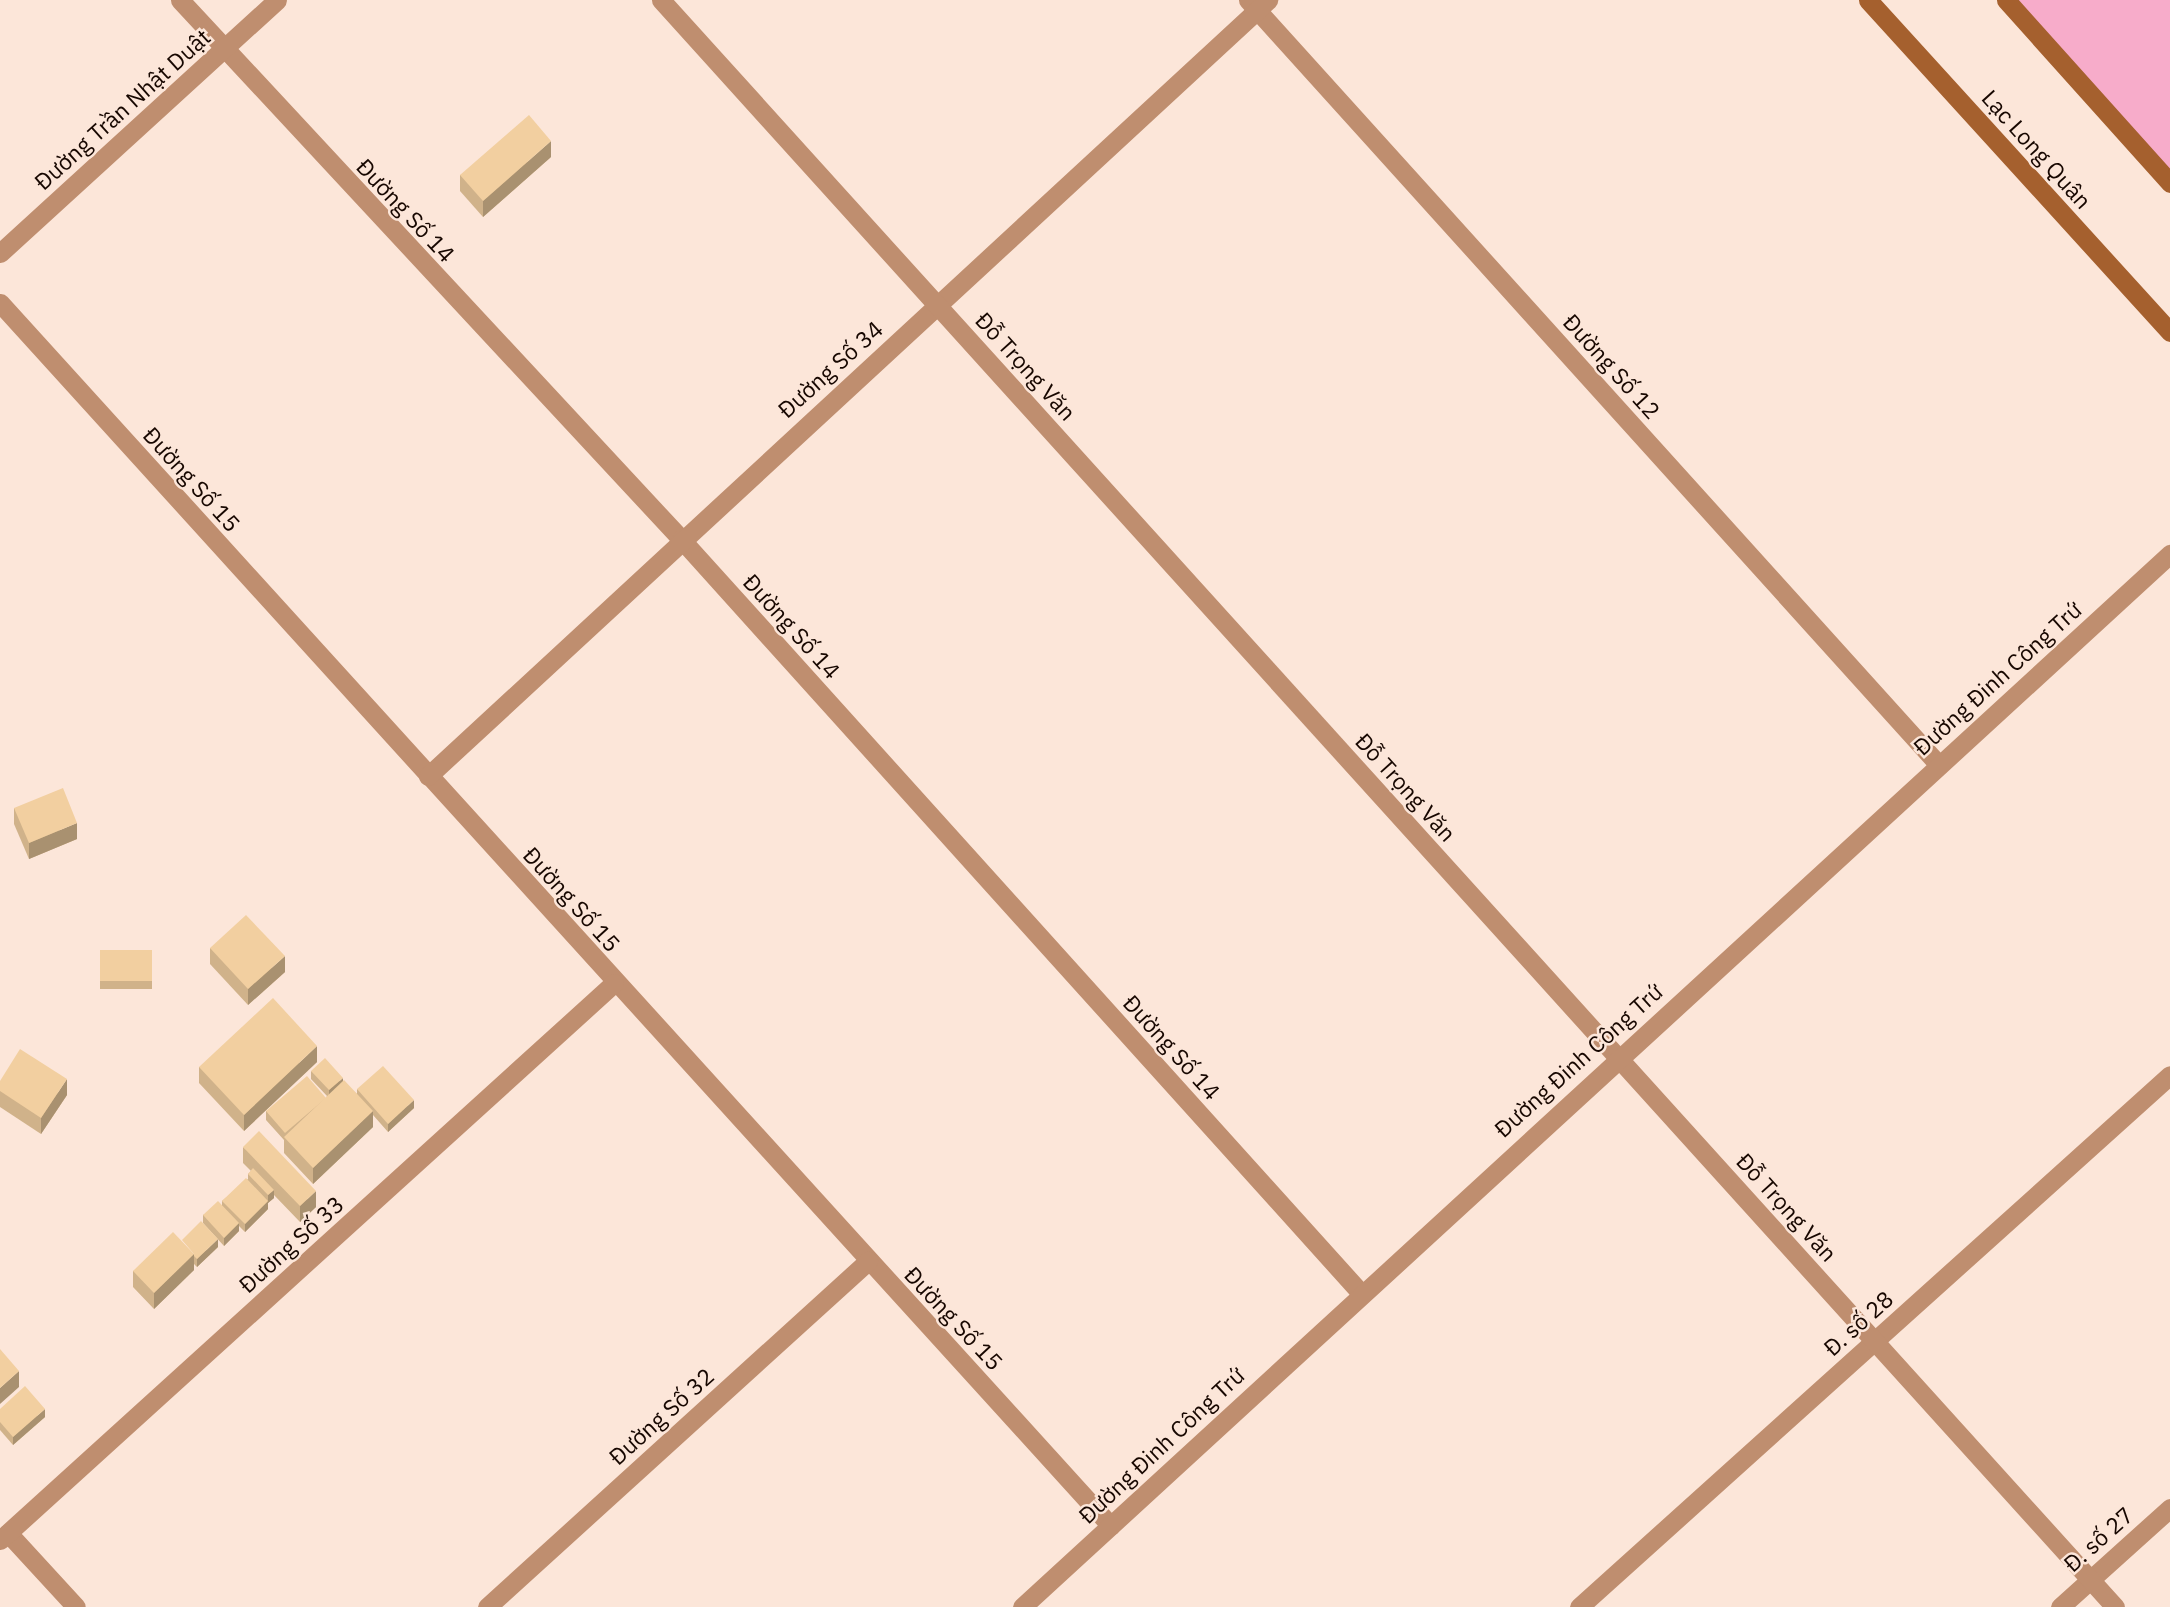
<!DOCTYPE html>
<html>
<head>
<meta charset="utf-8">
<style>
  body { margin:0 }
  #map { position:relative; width:2170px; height:1607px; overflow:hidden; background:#fce6d9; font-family:"IBM Plex Sans",sans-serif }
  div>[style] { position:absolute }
  .green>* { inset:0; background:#f7acca }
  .minor>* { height:19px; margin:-9.5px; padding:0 9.5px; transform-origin:9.5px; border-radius:9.5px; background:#bf8e6f }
  .tertiary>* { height:19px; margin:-9.5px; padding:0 9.5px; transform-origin:9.5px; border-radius:9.5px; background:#bf8e6f }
  .secondary>* { height:19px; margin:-9.5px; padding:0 9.5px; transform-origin:9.5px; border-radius:9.5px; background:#a5602e }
  .wall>* { inset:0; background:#d0b28a }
  .shaded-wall>* { inset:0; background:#a99170 }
  .building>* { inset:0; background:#f2cfa0 }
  span { translate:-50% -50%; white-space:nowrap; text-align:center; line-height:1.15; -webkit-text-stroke:5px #fce6d9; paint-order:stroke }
  .street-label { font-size:23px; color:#170700 }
</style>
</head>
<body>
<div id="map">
  <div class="green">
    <i style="clip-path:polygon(2006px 0,2170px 0,2170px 183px)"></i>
  </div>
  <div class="minor">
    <i style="left:180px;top:0;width:736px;rotate:47.09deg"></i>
    <i style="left:681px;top:539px;width:1014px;rotate:47.96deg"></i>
    <i style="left:1248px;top:0;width:1031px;rotate:47.91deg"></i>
    <i style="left:0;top:253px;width:375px;rotate:-42.4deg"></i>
    <i style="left:0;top:303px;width:1652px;rotate:47.75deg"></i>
    <i style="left:428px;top:776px;width:1144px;rotate:-42.73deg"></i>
    <i style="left:8px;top:1533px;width:100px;rotate:47.4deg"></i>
    <i style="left:0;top:1540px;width:829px;rotate:-42.21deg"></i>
    <i style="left:487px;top:1607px;width:515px;rotate:-42.24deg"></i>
    <i style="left:1579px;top:1607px;width:795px;rotate:-41.99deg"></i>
    <i style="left:2060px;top:1607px;width:148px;rotate:-42deg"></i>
  </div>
  <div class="tertiary">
    <i style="left:661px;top:0;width:2167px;rotate:47.86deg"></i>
    <i style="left:1022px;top:1607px;width:1558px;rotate:-42.53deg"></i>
  </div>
  <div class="secondary">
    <i style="left:1868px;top:0;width:449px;rotate:47.7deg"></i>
    <i style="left:2006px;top:0;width:246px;rotate:48.1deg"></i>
  </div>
  <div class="wall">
    <i style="clip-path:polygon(551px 157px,483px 217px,460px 191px,460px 175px)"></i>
    <i style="clip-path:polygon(14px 808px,77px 839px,29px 859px,14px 824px)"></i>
    <i style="clip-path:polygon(210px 948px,285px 972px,248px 1005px,210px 964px)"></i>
    <i style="clip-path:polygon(100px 950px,152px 950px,152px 989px,100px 989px)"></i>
    <i style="clip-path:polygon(317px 1062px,244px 1131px,199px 1083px,199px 1067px)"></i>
    <i style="clip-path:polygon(311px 1071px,343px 1082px,357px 1094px,357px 1089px,414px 1108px,388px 1132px,373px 1115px,373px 1127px,313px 1184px,284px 1153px,284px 1140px,266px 1120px,266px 1111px,326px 1098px,327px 1096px,311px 1079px)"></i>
    <i style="clip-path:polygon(0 1081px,67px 1095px,41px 1134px,0 1107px)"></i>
    <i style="clip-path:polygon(243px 1147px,316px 1207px,300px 1222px,274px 1195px,274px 1198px,268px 1203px,268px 1209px,245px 1232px,239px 1226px,239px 1231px,224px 1246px,203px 1223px,203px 1215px,222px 1206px,222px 1201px,248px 1179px,248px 1174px,251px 1171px,243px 1163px)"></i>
    <i style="clip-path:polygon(218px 1247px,197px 1267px,194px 1264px,194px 1270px,154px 1309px,133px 1287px,133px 1271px)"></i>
    <i style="clip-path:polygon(0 1409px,45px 1417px,13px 1445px,0 1430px)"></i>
  </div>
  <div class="shaded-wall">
    <i style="clip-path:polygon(551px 141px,551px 157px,483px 217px,483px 201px)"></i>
    <i style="clip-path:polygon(77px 823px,77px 839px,29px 859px,29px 843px)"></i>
    <i style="clip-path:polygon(285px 956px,285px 972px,248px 1005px,248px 989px)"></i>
    <i style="clip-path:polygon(317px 1046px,317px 1062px,244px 1131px,244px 1115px)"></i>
    <i style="clip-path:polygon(343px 1078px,343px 1087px,329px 1099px,329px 1090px)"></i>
    <i style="clip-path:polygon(67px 1079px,67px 1095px,41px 1134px,41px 1118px)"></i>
    <i style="clip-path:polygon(414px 1100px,414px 1108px,388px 1132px,388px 1124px)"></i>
    <i style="clip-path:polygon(373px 1111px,373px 1127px,313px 1184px,313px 1168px)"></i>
    <i style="clip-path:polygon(274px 1190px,274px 1198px,268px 1203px,268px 1209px,245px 1232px,245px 1224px,268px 1201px,268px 1195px)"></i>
    <i style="clip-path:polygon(316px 1191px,316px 1207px,300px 1222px,300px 1206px)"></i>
    <i style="clip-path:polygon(239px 1223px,239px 1231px,224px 1246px,224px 1238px)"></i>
    <i style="clip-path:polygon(218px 1239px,218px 1247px,197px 1267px,197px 1259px)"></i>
    <i style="clip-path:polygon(194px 1254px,194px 1270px,154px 1309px,154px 1293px)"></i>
    <i style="clip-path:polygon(19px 1371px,19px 1387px,0 1404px,0 1388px)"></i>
    <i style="clip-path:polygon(45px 1409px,45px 1417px,13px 1445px,13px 1437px)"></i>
  </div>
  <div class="building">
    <i style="clip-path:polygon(529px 115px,551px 141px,483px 201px,460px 175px)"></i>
    <i style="clip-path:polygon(63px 788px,77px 823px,29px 843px,14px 808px)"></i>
    <i style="clip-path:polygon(246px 915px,285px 956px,248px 989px,210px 948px)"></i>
    <i style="clip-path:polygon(100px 950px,152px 950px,152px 981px,100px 981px)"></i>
    <i style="clip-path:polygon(273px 998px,317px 1046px,244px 1115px,199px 1067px)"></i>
    <i style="clip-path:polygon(20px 1049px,67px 1079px,41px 1118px,0 1091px,0 1081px)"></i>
    <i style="clip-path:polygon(325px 1058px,343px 1078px,329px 1090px,311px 1071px)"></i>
    <i style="clip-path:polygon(383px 1066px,414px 1100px,388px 1124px,357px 1089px)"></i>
    <i style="clip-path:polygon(307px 1076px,326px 1098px,285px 1133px,266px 1111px)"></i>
    <i style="clip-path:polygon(344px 1080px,373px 1111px,313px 1168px,284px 1137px)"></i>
    <i style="clip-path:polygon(259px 1131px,316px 1191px,300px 1206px,243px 1147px)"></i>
    <i style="clip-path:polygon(253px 1168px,274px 1190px,268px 1195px,248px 1174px)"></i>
    <i style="clip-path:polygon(246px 1178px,268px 1201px,245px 1224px,222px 1201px)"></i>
    <i style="clip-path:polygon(218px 1201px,239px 1223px,224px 1238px,203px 1215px)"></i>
    <i style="clip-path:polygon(201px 1221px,218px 1239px,197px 1259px,194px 1256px,194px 1254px,182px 1240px)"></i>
    <i style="clip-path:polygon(173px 1232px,194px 1254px,154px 1293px,133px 1271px)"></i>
    <i style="clip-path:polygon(0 1349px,19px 1371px,0 1388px)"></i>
    <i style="clip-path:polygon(25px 1386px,45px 1409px,13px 1437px,0 1422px,0 1409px)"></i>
  </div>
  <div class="street-label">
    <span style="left:122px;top:109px;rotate:-42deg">Đường Trần Nhật Duật</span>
    <span style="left:2037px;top:149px;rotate:48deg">Lạc Long Quân</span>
    <span style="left:406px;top:210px;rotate:47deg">Đường Số 14</span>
    <span style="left:1026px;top:366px;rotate:48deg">Đỗ Trọng Văn</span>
    <span style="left:1612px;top:366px;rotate:48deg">Đường Số 12</span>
    <span style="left:830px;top:369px;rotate:-42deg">Đường Số 34</span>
    <span style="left:192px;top:479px;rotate:48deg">Đường Số 15</span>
    <span style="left:792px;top:626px;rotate:48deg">Đường Số 14</span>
    <span style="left:1997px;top:678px;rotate:-42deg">Đường Đinh Công Trứ</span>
    <span style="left:1406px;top:787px;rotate:48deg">Đỗ Trọng Văn</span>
    <span style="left:572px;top:899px;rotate:48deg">Đường Số 15</span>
    <span style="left:1172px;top:1047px;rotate:48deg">Đường Số 14</span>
    <span style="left:1578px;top:1060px;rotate:-42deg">Đường Đinh Công Trứ</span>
    <span style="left:1787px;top:1207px;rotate:48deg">Đỗ Trọng Văn</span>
    <span style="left:291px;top:1244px;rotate:-42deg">Đường Số 33</span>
    <span style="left:954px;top:1318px;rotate:47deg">Đường Số 15</span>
    <span style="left:1858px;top:1323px;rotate:-42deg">Đ. số 28</span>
    <span style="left:661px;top:1416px;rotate:-42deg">Đường Số 32</span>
    <span style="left:1161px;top:1445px;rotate:-43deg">Đường Đinh Công Trứ</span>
    <span style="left:2098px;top:1539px;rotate:-42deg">Đ. số 27</span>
  </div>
</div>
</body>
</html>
